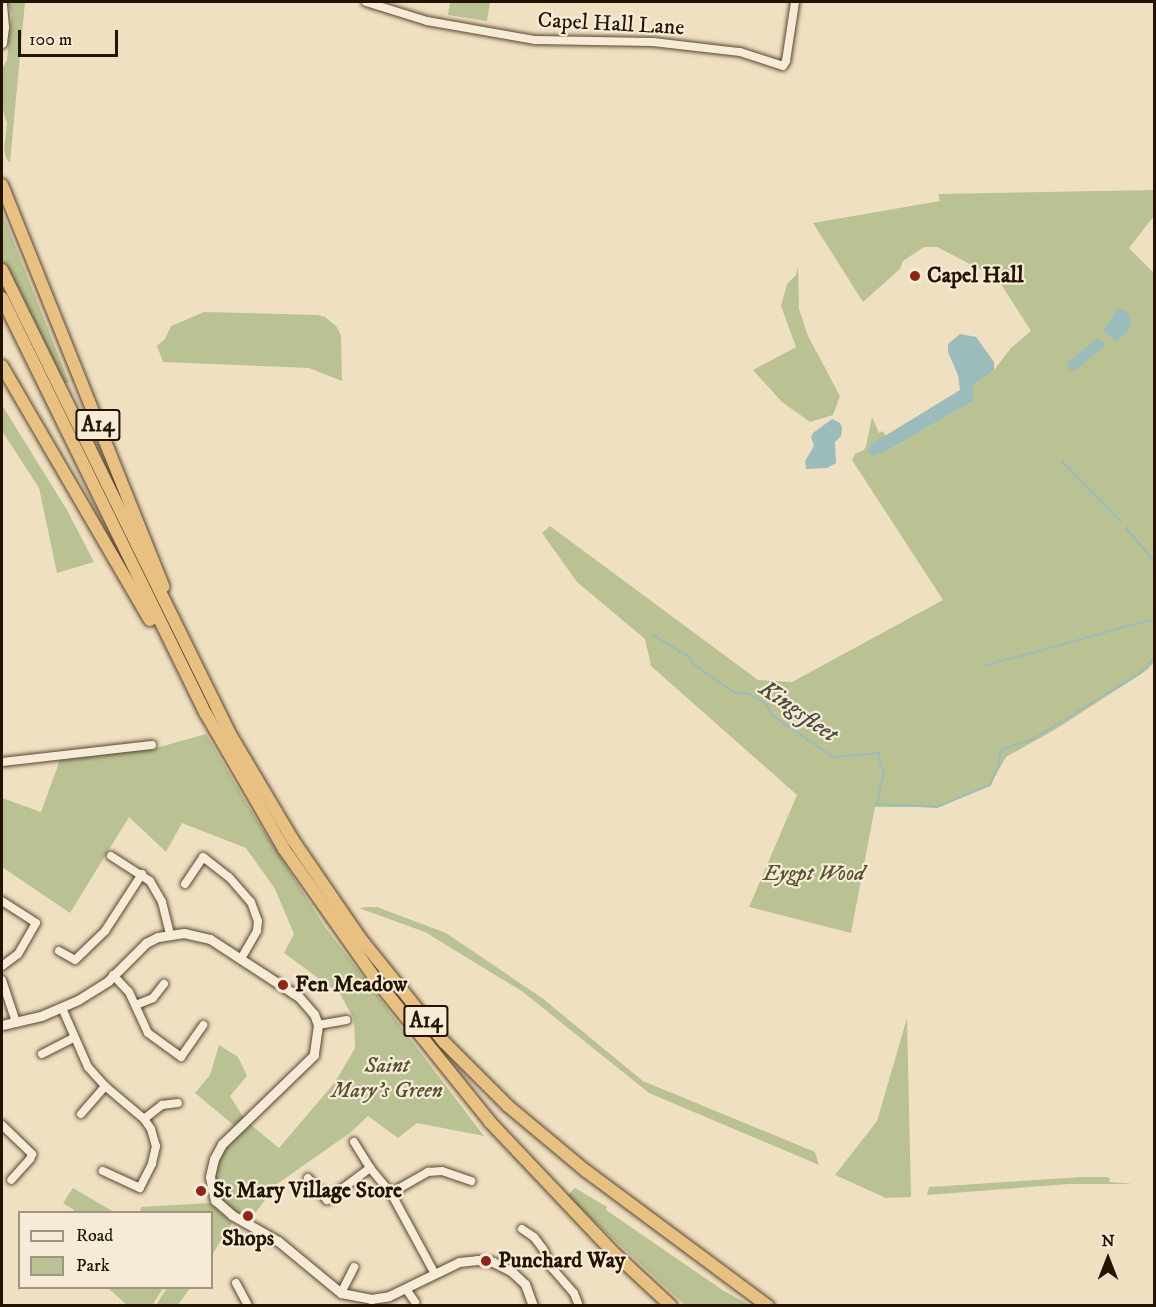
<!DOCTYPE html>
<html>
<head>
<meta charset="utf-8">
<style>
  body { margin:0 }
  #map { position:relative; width:1156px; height:1307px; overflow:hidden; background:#f0e0c2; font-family:"IM FELL DW Pica",serif }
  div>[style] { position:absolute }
  .green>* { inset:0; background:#bac293 }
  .water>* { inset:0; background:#9bbcba }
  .stream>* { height:2px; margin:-1px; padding:0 1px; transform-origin:1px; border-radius:1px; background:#9bbcba }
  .roads { filter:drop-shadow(0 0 2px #564630) drop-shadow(0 0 2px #564630) }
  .minor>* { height:8px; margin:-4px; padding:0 4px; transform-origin:4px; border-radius:4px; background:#f5ebd7 }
  .tertiary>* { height:9px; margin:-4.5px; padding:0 4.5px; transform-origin:4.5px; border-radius:4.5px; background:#f5ebd7 }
  .trunk>* { height:12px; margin:-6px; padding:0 6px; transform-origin:6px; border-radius:6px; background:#e8c081 }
  .dots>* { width:16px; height:16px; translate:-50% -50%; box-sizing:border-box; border:3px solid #f5ebd7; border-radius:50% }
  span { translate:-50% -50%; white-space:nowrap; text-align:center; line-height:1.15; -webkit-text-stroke:4.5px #f5ebd7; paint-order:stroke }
  .shield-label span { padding:2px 4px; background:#f5ebd7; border:2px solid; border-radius:4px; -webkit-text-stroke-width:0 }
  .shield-label { font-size:21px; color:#231300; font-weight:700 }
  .street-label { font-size:22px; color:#231300 }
  .poi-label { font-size:22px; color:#231300; font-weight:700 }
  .left { translate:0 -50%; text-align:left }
  .park-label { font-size:22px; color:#585033; font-style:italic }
  .water-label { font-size:24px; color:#4d4e41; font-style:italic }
  .frame { position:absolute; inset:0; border:3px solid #231300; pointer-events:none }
  .legend { position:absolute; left:18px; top:1211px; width:195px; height:78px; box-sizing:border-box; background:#f5ebd7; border:2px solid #a19581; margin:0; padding:8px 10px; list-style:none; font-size:18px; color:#231300 }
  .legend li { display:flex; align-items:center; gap:12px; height:30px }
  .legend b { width:30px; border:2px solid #a19581 }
  .north { position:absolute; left:1078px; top:1229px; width:60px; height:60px; -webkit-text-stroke:4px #f5ebd7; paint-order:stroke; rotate:0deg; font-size:16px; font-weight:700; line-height:24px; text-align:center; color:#231300 }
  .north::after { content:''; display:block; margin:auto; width:21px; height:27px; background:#231300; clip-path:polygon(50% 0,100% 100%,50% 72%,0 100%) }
  .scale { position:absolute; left:18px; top:30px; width:100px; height:27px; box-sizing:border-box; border:3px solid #231300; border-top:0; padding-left:8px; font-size:18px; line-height:21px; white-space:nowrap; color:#231300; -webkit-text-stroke:4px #f5ebd7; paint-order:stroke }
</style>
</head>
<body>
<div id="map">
  <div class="green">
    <i style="clip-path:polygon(8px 2px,25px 2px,10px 163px,6px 158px,4px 150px,7px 123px,2px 108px,2px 69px,7px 60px,12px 14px)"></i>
    <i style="clip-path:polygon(450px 2px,490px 2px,487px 21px,448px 15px)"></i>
    <i style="clip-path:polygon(1154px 190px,1154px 216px,1129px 248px,1154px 273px,1154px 662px,1147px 670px,1056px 729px,1006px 757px,990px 785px,937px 807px,875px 807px,851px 933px,749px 907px,797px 795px,651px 666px,645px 639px,577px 582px,542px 533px,550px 526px,758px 680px,792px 682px,943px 600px,852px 460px,855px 454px,864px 450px,866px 446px,872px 417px,879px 433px,883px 431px,886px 437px,870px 445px,887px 451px,973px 401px,973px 385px,994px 370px,1011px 348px,1031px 331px,997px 278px,937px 247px,924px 247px,903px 261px,900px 269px,863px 302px,813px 223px,940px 201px,938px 194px)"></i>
    <i style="clip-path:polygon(2px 212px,69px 382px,60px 386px,2px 266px)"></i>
    <i style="clip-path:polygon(798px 266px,799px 309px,808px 336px,840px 396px,833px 415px,810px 422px,782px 402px,753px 370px,796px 347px,781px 306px,787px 284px,796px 275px)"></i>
    <i style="clip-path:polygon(204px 312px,318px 315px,325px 317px,336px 326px,341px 335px,342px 381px,309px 368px,163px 362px,157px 346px,165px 339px,171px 326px)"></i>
    <i style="clip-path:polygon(2px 405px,67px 510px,94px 562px,57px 573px,39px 488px,2px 431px)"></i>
    <i style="clip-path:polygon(206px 734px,247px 804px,325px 927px,484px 1136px,417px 1123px,398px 1138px,368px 1116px,350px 1133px,277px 1184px,247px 1224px,221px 1207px,211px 1168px,237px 1128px,195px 1093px,210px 1075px,219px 1045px,238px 1057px,247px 1076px,230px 1096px,245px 1120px,279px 1148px,335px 1082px,355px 1048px,354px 1019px,340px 994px,284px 953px,294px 934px,275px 889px,246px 848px,182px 823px,166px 852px,129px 817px,70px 913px,2px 867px,2px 798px,41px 812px,61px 757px,156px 748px)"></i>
    <i style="clip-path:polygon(368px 907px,377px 907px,446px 933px,542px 998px,643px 1081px,815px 1152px,819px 1165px,649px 1093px,523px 992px,425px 932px,359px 908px)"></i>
    <i style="clip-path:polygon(907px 1018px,911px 1197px,886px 1198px,835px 1175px,877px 1121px)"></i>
    <i style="clip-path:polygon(1081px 1177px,1106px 1177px,1110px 1178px,1109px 1182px,1133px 1184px,1069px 1184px,927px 1195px,929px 1187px)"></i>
    <i style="clip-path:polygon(73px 1188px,114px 1212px,73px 1212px,74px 1210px,63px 1203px)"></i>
    <i style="clip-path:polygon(575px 1188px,607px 1207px,606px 1210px,724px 1291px,750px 1305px,685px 1305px,567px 1196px)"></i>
    <i style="clip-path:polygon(210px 1203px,232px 1223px,212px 1255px,212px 1212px,140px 1212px,141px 1207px)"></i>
    <i style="clip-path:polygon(108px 1288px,163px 1288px,152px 1306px,127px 1305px)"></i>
    <i style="clip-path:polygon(167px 1288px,190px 1288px,178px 1305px,156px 1305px)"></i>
  </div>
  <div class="water">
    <i style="clip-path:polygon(1121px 309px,1128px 312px,1131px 323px,1127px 332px,1117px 341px,1103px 331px,1116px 311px)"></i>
    <i style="clip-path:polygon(960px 334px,976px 337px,994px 362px,994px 370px,973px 385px,973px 401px,887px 451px,872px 456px,868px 452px,870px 445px,960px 390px,958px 375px,948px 352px,948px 344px)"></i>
    <i style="clip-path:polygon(1098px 338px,1106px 345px,1074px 371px,1071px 371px,1067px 366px,1068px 362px)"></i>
    <i style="clip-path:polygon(832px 419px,840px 423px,842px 428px,841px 436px,835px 442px,836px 463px,827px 468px,806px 469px,805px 461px,814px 446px,811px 437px,813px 433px)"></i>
  </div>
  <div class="stream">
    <i style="left:1062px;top:461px;width:85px;rotate:46deg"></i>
    <i style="left:1126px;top:528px;width:43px;rotate:49.7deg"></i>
    <i style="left:653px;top:635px;width:44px;rotate:31.2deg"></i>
    <i style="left:691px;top:658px;width:5px;rotate:79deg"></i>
    <i style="left:692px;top:663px;width:52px;rotate:34.9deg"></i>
    <i style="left:735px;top:693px;width:14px;rotate:4deg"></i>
    <i style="left:749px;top:694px;width:20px;rotate:30deg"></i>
    <i style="left:766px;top:704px;width:13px;rotate:61deg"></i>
    <i style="left:772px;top:715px;width:74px;rotate:34.5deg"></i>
    <i style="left:833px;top:757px;width:46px;rotate:-5deg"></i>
    <i style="left:879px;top:753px;width:11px;rotate:85deg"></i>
    <i style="left:880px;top:764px;width:7px;rotate:56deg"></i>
    <i style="left:884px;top:770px;width:35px;rotate:102deg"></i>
    <i style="left:877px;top:804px;width:60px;rotate:2.9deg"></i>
    <i style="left:937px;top:807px;width:57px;rotate:-22.5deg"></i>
    <i style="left:990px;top:785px;width:22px;rotate:-66deg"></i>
    <i style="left:999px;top:765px;width:15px;rotate:-86deg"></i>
    <i style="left:1000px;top:750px;width:35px;rotate:-18deg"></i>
    <i style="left:1033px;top:739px;width:124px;rotate:-31.5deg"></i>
    <i style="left:1139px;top:674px;width:22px;rotate:-47deg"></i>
    <i style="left:984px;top:666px;width:176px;rotate:-15.5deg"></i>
  </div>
  <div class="roads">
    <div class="minor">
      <i style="left:366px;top:2px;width:64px;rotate:17.3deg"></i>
      <i style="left:427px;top:21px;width:110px;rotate:10deg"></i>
      <i style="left:535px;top:40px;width:118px;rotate:1deg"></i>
      <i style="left:653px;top:42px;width:88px;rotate:6.6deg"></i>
      <i style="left:740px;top:52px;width:45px;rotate:18deg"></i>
      <i style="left:783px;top:66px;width:6px;rotate:-59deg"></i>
      <i style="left:786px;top:61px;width:60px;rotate:-81.3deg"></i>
      <i style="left:2px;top:762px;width:151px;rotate:-6.5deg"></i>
      <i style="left:111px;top:856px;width:46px;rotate:32.7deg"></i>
      <i style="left:150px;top:881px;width:24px;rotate:60deg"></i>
      <i style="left:162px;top:902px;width:32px;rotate:76deg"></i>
      <i style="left:185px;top:884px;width:32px;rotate:-56deg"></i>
      <i style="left:203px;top:857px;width:33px;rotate:38deg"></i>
      <i style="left:229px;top:877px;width:33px;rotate:49deg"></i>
      <i style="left:251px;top:902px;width:20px;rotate:70deg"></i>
      <i style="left:258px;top:921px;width:10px;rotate:96deg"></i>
      <i style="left:257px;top:931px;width:32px;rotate:120deg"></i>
      <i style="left:2px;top:901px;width:40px;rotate:32.9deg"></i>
      <i style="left:36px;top:923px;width:36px;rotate:120deg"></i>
      <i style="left:18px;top:954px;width:20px;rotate:143deg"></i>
      <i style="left:59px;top:951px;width:18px;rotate:29deg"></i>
      <i style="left:75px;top:960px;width:42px;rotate:-44deg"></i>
      <i style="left:105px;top:931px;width:68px;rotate:-57deg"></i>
      <i style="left:113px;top:975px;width:23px;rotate:47deg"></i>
      <i style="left:129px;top:992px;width:45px;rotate:65.1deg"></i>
      <i style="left:148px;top:1033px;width:41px;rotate:36deg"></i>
      <i style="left:181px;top:1057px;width:39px;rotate:-55deg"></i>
      <i style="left:2px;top:980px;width:44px;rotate:71.6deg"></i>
      <i style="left:136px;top:1005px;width:18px;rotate:-22deg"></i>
      <i style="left:153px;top:998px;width:18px;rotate:-52deg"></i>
      <i style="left:62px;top:1008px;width:64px;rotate:66.2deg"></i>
      <i style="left:88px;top:1067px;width:25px;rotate:48deg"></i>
      <i style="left:105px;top:1086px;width:51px;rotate:40.2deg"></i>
      <i style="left:144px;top:1119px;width:12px;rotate:55deg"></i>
      <i style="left:151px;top:1129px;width:18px;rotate:74deg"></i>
      <i style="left:156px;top:1146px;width:18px;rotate:103deg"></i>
      <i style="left:152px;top:1164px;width:27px;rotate:117deg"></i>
      <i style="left:140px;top:1188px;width:41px;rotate:-155.3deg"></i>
      <i style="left:318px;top:1025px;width:29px;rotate:-10deg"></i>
      <i style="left:42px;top:1054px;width:36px;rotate:-27deg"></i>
      <i style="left:81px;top:1114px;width:37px;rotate:-49deg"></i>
      <i style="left:144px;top:1119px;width:23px;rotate:-38deg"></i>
      <i style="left:162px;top:1105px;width:16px;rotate:-7deg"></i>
      <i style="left:2px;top:1125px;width:42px;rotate:44deg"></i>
      <i style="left:32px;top:1154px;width:5px;rotate:112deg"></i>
      <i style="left:30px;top:1159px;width:28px;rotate:132deg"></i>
      <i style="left:354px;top:1142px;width:31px;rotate:58deg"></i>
      <i style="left:370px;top:1168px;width:33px;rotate:50deg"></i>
      <i style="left:391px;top:1193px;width:92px;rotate:61.5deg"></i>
      <i style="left:308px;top:1178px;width:29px;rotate:49deg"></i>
      <i style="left:327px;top:1200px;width:54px;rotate:-36.7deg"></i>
      <i style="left:391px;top:1193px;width:43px;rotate:-29.6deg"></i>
      <i style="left:428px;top:1172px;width:14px;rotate:-4deg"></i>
      <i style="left:442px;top:1171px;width:31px;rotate:19deg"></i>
      <i style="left:522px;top:1229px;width:14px;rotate:34deg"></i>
      <i style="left:534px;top:1237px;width:15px;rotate:53deg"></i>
      <i style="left:543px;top:1249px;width:21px;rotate:65deg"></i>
      <i style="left:552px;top:1268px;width:33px;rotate:49deg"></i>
      <i style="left:574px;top:1293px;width:14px;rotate:69deg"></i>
      <i style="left:236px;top:1283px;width:26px;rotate:62deg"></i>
      <i style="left:406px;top:1289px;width:16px;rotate:55deg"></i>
      <i style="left:341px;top:1293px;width:29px;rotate:-63deg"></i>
    </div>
    <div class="tertiary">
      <i style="left:2px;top:43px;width:16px;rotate:-83deg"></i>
      <i style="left:4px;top:27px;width:25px;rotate:-95deg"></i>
      <i style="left:2px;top:1025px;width:40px;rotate:-13deg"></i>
      <i style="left:41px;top:1016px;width:40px;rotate:-23.4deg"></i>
      <i style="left:78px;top:1000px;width:36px;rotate:-32deg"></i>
      <i style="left:108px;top:981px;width:54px;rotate:-45deg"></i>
      <i style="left:146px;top:943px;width:13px;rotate:-27deg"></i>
      <i style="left:158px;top:937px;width:26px;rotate:-9deg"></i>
      <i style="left:184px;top:933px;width:27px;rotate:13deg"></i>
      <i style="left:210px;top:939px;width:106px;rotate:33.1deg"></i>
      <i style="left:299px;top:997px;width:23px;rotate:49deg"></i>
      <i style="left:314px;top:1014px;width:12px;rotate:70deg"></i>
      <i style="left:318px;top:1025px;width:30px;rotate:98deg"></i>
      <i style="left:314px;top:1055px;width:128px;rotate:135.9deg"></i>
      <i style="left:222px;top:1144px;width:17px;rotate:118deg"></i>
      <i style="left:214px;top:1159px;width:18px;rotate:103deg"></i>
      <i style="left:210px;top:1177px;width:24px;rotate:78deg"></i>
      <i style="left:215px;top:1200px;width:23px;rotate:41deg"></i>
      <i style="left:232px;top:1215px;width:53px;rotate:29.5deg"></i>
      <i style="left:278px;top:1241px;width:82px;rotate:39.5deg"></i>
      <i style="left:341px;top:1293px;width:31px;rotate:11deg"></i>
      <i style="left:371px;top:1299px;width:18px;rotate:-9deg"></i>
      <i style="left:389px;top:1296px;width:78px;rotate:-25.9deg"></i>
      <i style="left:459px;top:1262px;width:18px;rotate:-6deg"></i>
      <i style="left:477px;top:1260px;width:16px;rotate:7deg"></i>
      <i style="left:493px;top:1262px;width:20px;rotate:27deg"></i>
      <i style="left:511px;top:1271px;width:19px;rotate:43deg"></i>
      <i style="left:525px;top:1284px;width:23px;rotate:70deg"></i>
    </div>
    <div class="trunk">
      <i style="left:2px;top:185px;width:433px;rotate:68.1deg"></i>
      <i style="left:2px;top:270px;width:517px;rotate:63.83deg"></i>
      <i style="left:230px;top:734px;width:123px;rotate:59.3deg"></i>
      <i style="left:293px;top:840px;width:119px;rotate:55.6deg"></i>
      <i style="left:360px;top:938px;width:134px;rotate:51.1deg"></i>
      <i style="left:444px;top:1042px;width:91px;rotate:45deg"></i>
      <i style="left:508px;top:1106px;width:102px;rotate:39.8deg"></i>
      <i style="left:586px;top:1171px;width:227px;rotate:36.6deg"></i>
      <i style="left:2px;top:298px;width:463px;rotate:63.9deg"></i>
      <i style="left:206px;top:714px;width:156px;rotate:60deg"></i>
      <i style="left:284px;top:849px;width:160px;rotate:54.9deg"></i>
      <i style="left:376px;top:980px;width:182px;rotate:51.2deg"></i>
      <i style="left:490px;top:1122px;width:180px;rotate:46.6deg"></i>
      <i style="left:614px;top:1253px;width:78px;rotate:42.9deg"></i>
      <i style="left:2px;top:366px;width:294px;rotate:59.8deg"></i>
    </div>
  </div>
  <div class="dots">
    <i style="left:915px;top:276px;background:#8f2418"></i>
    <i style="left:283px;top:985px;background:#8f2418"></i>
    <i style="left:201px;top:1191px;background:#8f2418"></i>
    <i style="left:248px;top:1216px;background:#8f2418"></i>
    <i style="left:486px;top:1261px;background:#8f2418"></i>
  </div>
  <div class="shield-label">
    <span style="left:98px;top:425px">A14</span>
    <span style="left:426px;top:1021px">A14</span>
  </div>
  <div class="street-label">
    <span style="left:611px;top:24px;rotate:3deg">Capel Hall Lane</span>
  </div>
  <div class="poi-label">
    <span class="left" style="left:927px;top:276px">Capel Hall</span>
    <span class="left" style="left:295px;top:985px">Fen Meadow</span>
    <span class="left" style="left:213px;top:1191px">St Mary Village Store</span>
    <span style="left:248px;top:1239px">Shops</span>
    <span class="left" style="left:498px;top:1261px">Punchard Way</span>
  </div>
  <div class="park-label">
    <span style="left:814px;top:874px">Eygpt Wood</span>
    <span style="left:387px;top:1078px">Saint<br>Mary's Green</span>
  </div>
  <div class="water-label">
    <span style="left:798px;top:712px;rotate:35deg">Kingsfleet</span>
  </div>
  <div class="frame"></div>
  <ul class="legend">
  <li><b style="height:8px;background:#f5ebd7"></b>Road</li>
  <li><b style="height:16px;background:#bac293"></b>Park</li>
  </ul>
  <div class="north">N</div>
  <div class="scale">100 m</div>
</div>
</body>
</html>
